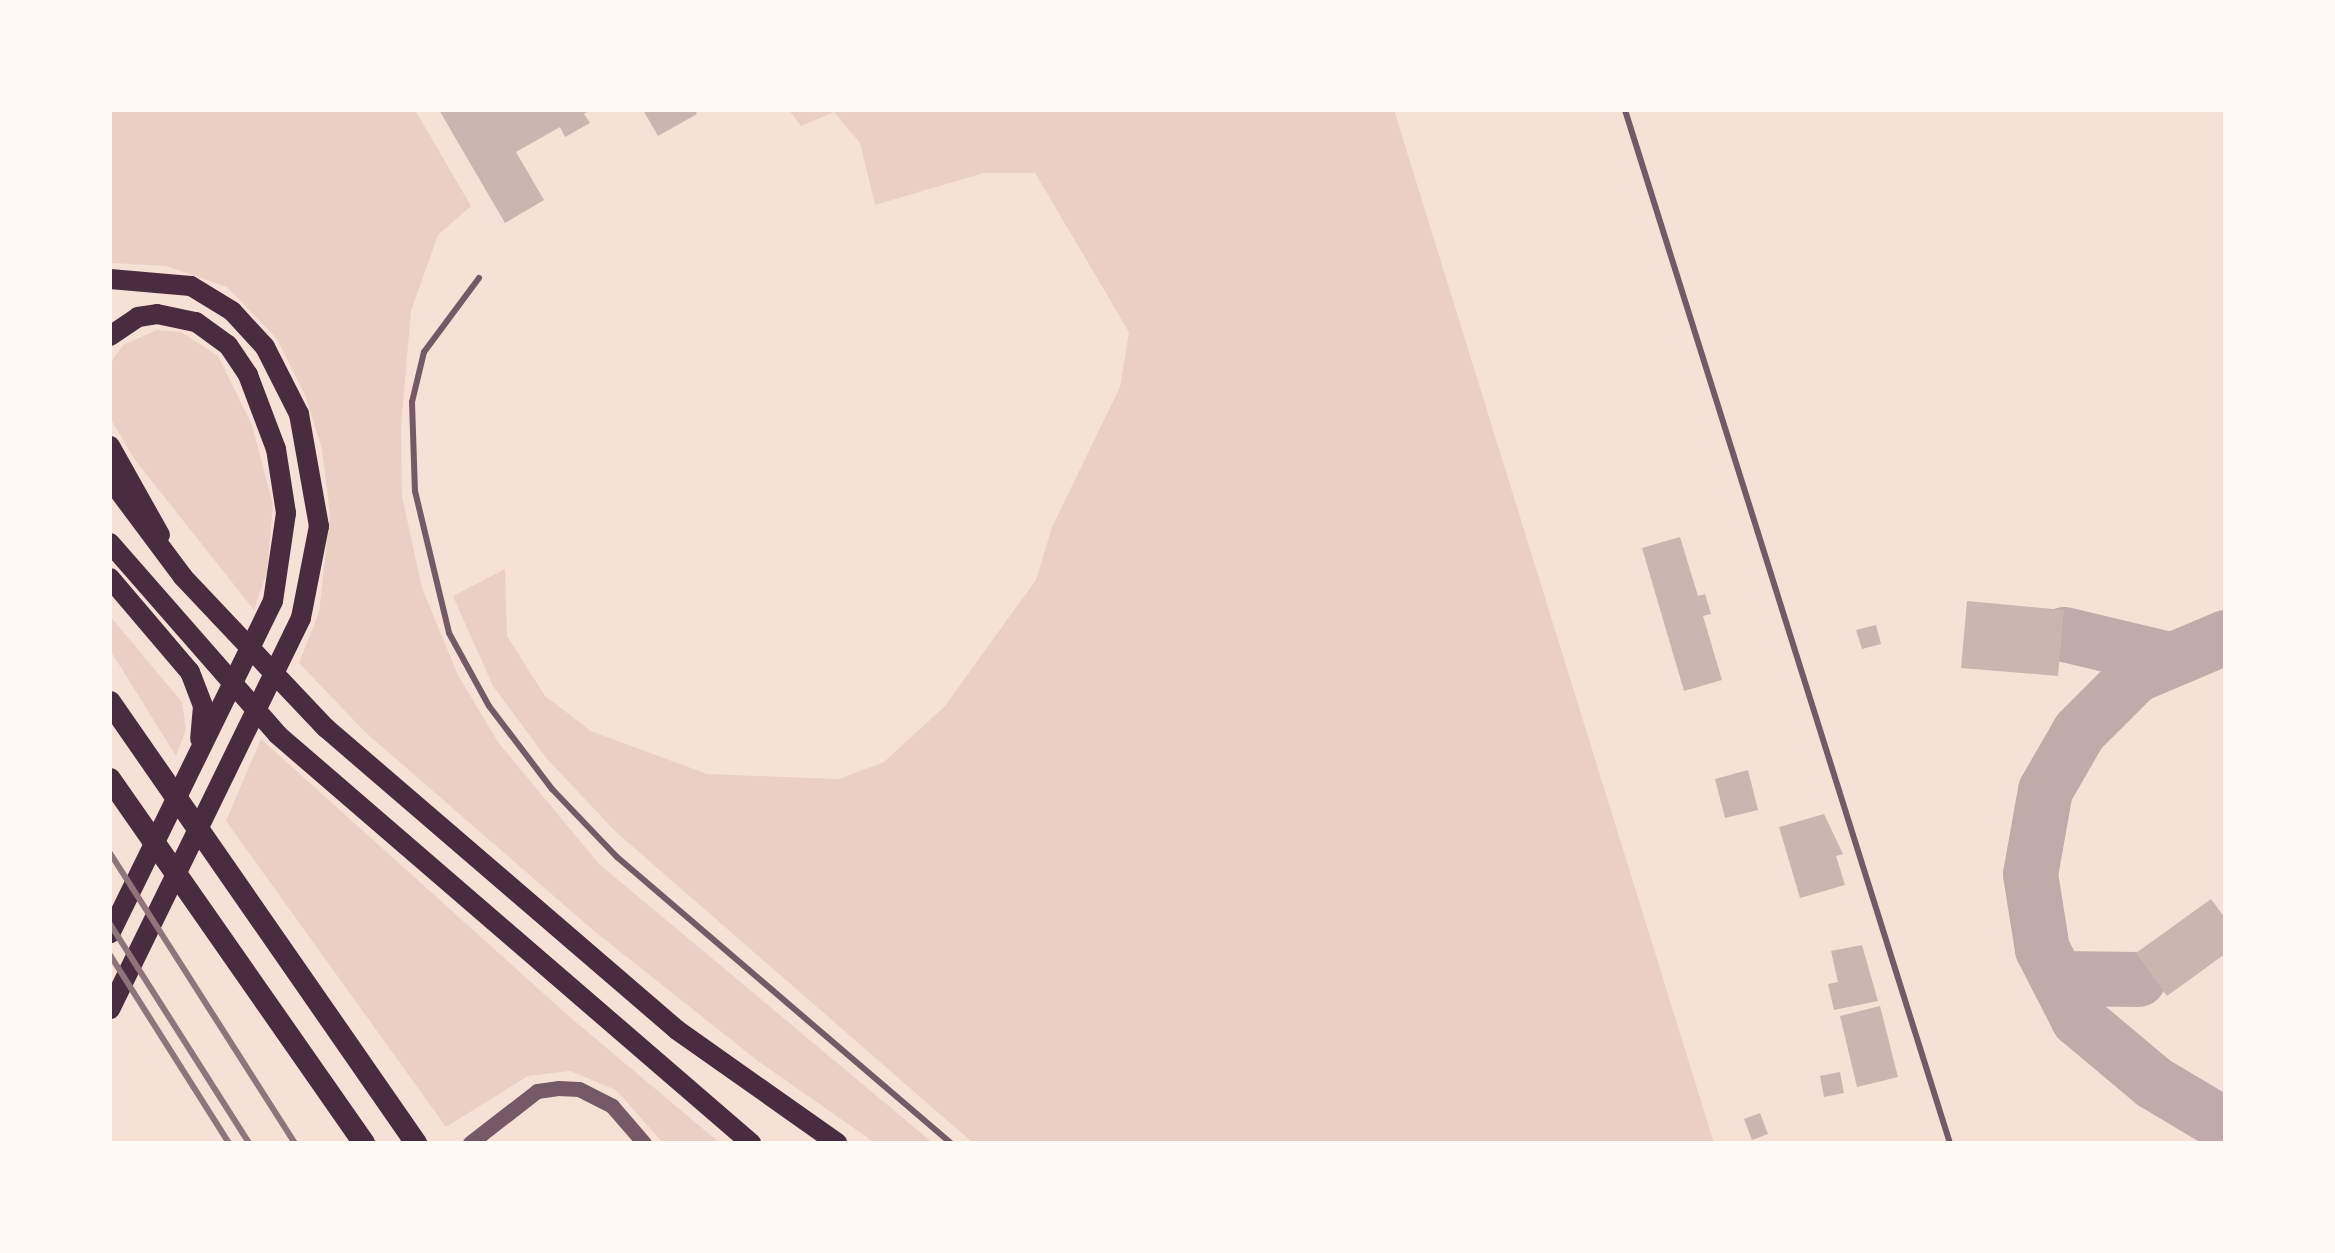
<!DOCTYPE html>
<html>
<head>
<meta charset="utf-8">
<style>
  body { margin:0 }
  #map { position:relative; width:2335px; height:1253px; overflow:hidden; background:#f7e1d7; font-family:Signika,sans-serif }
  div>[style] { position:absolute }
  .green>* { inset:0; background:#ebcfc5 }
  .taxiway>* { height:55px; margin:-27.5px; padding:0 27.5px; transform-origin:27.5px; border-radius:27.5px; background:#c3aaaa }
  .building>* { inset:0; background:#ccb4b1 }
  .service>* { height:6px; margin:-3px; padding:0 3px; transform-origin:3px; border-radius:3px; background:#755966 }
  .tertiary>* { height:15px; margin:-7.5px; padding:0 7.5px; transform-origin:7.5px; border-radius:7.5px; background:#755966 }
  .primary>* { height:20px; margin:-10px; padding:0 10px; transform-origin:10px; border-radius:10px; background:#4a2c40 }
  .trunk>* { height:20px; margin:-10px; padding:0 10px; transform-origin:10px; border-radius:10px; background:#4a2c40 }
  .motorway>* { height:22px; margin:-11px; padding:0 11px; transform-origin:11px; border-radius:11px; background:#4a2c40 }
  .rail>* { height:6px; margin:-3px; padding:0 3px; transform-origin:3px; border-radius:3px; background:#8f747c }
  span { translate:-50% -50%; white-space:nowrap; text-align:center; line-height:1.15; -webkit-text-stroke:10px #fffaf5; paint-order:stroke }
  .frame { position:absolute; inset:0; border:112px solid #fffaf5; pointer-events:none }
</style>
</head>
<body>
<div id="map">
  <div class="green">
    <i style="clip-path:polygon(110px 110px,415px 110px,471px 206px,438px 235px,411px 311px,401px 427px,402px 496px,422px 588px,458px 675px,498px 742px,599px 864px,933px 1143px,875px 1143px,758px 1061px,594px 931px,365px 732px,299px 663px,319px 612px,330px 515px,322px 449px,305px 395px,277px 339px,227px 287px,166px 266px,110px 263px)"></i>
    <i style="clip-path:polygon(789px 110px,1394px 110px,1714px 1143px,973px 1143px,616px 832px,547px 759px,493px 686px,453px 596px,505px 569px,507px 636px,545px 696px,591px 731px,707px 774px,839px 779px,884px 762px,945px 706px,1004px 624px,1036px 580px,1052px 527px,1120px 387px,1129px 332px,1035px 173px,984px 173px,875px 205px,860px 143px,834px 112px,801px 126px)"></i>
    <i style="clip-path:polygon(157px 330px,181px 332px,218px 356px,252px 425px,273px 505px,267px 572px,254px 610px,135px 460px,110px 418px,111px 362px,123px 345px)"></i>
    <i style="clip-path:polygon(110px 616px,182px 702px,186px 730px,176px 756px,110px 650px)"></i>
    <i style="clip-path:polygon(261px 739px,572px 1019px,720px 1143px,663px 1143px,616px 1090px,570px 1071px,528px 1076px,446px 1127px,226px 821px)"></i>
  </div>
  <div class="taxiway">
    <i style="left:2064px;top:634px;width:108px;rotate:13.4deg"></i>
    <i style="left:2225px;top:637px;width:98px;rotate:157.1deg"></i>
    <i style="left:2135px;top:675px;width:79px;rotate:135deg"></i>
    <i style="left:2079px;top:731px;width:68px;rotate:120deg"></i>
    <i style="left:2045px;top:790px;width:85px;rotate:100.1deg"></i>
    <i style="left:2030px;top:874px;width:76px;rotate:80.9deg"></i>
    <i style="left:2042px;top:949px;width:79px;rotate:62.8deg"></i>
    <i style="left:2078px;top:1019px;width:98px;rotate:40deg"></i>
    <i style="left:2153px;top:1082px;width:84px;rotate:30.8deg"></i>
    <i style="left:2057px;top:978px;width:81px;rotate:0.7deg"></i>
  </div>
  <div class="building">
    <i style="clip-path:polygon(439px 110px,590px 110px,584px 114px,590px 123px,565px 137px,560px 127px,516px 152px,544px 200px,505px 223px)"></i>
    <i style="clip-path:polygon(643px 110px,695px 110px,697px 114px,658px 136px)"></i>
    <i style="clip-path:polygon(1680px 537px,1698px 596px,1705px 594px,1711px 614px,1703px 616px,1722px 680px,1684px 691px,1642px 548px)"></i>
    <i style="clip-path:polygon(1967px 601px,2064px 610px,2058px 676px,1961px 668px)"></i>
    <i style="clip-path:polygon(1876px 625px,1881px 644px,1862px 649px,1856px 630px)"></i>
    <i style="clip-path:polygon(1748px 770px,1758px 810px,1725px 818px,1715px 779px)"></i>
    <i style="clip-path:polygon(1824px 814px,1843px 854px,1836px 856px,1845px 885px,1800px 898px,1779px 827px)"></i>
    <i style="clip-path:polygon(2211px 899px,2225px 918px,2225px 954px,2167px 996px,2136px 953px)"></i>
    <i style="clip-path:polygon(1862px 945px,1878px 1001px,1834px 1010px,1828px 984px,1838px 982px,1831px 951px)"></i>
    <i style="clip-path:polygon(1880px 1006px,1898px 1077px,1857px 1087px,1840px 1016px)"></i>
    <i style="clip-path:polygon(1840px 1072px,1844px 1093px,1824px 1097px,1820px 1076px)"></i>
    <i style="clip-path:polygon(1760px 1113px,1768px 1134px,1752px 1140px,1744px 1119px)"></i>
  </div>
  <div class="service">
    <i style="left:1625px;top:110px;width:1083px;rotate:72.54deg"></i>
    <i style="left:479px;top:278px;width:92px;rotate:126.6deg"></i>
    <i style="left:424px;top:352px;width:51px;rotate:103.5deg"></i>
    <i style="left:412px;top:402px;width:89px;rotate:88.1deg"></i>
    <i style="left:415px;top:491px;width:146px;rotate:76.5deg"></i>
    <i style="left:449px;top:633px;width:83px;rotate:61.3deg"></i>
    <i style="left:489px;top:706px;width:104px;rotate:52.8deg"></i>
    <i style="left:552px;top:789px;width:94px;rotate:46.3deg"></i>
    <i style="left:617px;top:857px;width:440px;rotate:40.6deg"></i>
  </div>
  <div class="tertiary">
    <i style="left:470px;top:1143px;width:85px;rotate:-37.8deg"></i>
    <i style="left:537px;top:1091px;width:21px;rotate:-8deg"></i>
    <i style="left:558px;top:1088px;width:21px;rotate:3deg"></i>
    <i style="left:579px;top:1089px;width:37px;rotate:27deg"></i>
    <i style="left:612px;top:1106px;width:49px;rotate:49.1deg"></i>
  </div>
  <div class="primary">
    <i style="left:110px;top:279px;width:81px;rotate:4.9deg"></i>
    <i style="left:191px;top:286px;width:48px;rotate:31.4deg"></i>
    <i style="left:232px;top:311px;width:49px;rotate:47.5deg"></i>
    <i style="left:265px;top:347px;width:75px;rotate:63.1deg"></i>
    <i style="left:299px;top:414px;width:114px;rotate:79.9deg"></i>
    <i style="left:319px;top:526px;width:94px;rotate:101.1deg"></i>
    <i style="left:301px;top:618px;width:435px;rotate:116deg"></i>
    <i style="left:110px;top:336px;width:34px;rotate:-34deg"></i>
    <i style="left:138px;top:317px;width:19px;rotate:-9deg"></i>
    <i style="left:157px;top:314px;width:40px;rotate:12deg"></i>
    <i style="left:196px;top:322px;width:39px;rotate:36deg"></i>
    <i style="left:228px;top:345px;width:36px;rotate:56deg"></i>
    <i style="left:248px;top:375px;width:79px;rotate:69.3deg"></i>
    <i style="left:276px;top:449px;width:65px;rotate:81.1deg"></i>
    <i style="left:286px;top:513px;width:89px;rotate:98.4deg"></i>
    <i style="left:273px;top:601px;width:370px;rotate:116.1deg"></i>
    <i style="left:110px;top:446px;width:102px;rotate:60.7deg"></i>
    <i style="left:110px;top:578px;width:123px;rotate:49.6deg"></i>
    <i style="left:190px;top:672px;width:36px;rotate:69deg"></i>
    <i style="left:203px;top:706px;width:33px;rotate:95deg"></i>
  </div>
  <div class="trunk">
    <i style="left:110px;top:479px;width:122px;rotate:53.3deg"></i>
    <i style="left:183px;top:577px;width:208px;rotate:46.6deg"></i>
    <i style="left:326px;top:728px;width:463px;rotate:40.7deg"></i>
    <i style="left:677px;top:1030px;width:196px;rotate:35.2deg"></i>
    <i style="left:110px;top:543px;width:255px;rotate:48.8deg"></i>
    <i style="left:278px;top:735px;width:625px;rotate:40.78deg"></i>
  </div>
  <div class="motorway">
    <i style="left:110px;top:702px;width:537px;rotate:55.24deg"></i>
    <i style="left:110px;top:779px;width:444px;rotate:55.1deg"></i>
  </div>
  <div class="rail">
    <i style="left:110px;top:853px;width:344px;rotate:57.5deg"></i>
    <i style="left:110px;top:924px;width:259px;rotate:57.6deg"></i>
    <i style="left:110px;top:955px;width:222px;rotate:57.7deg"></i>
  </div>
  <div class="frame"></div>
</div>
</body>
</html>
